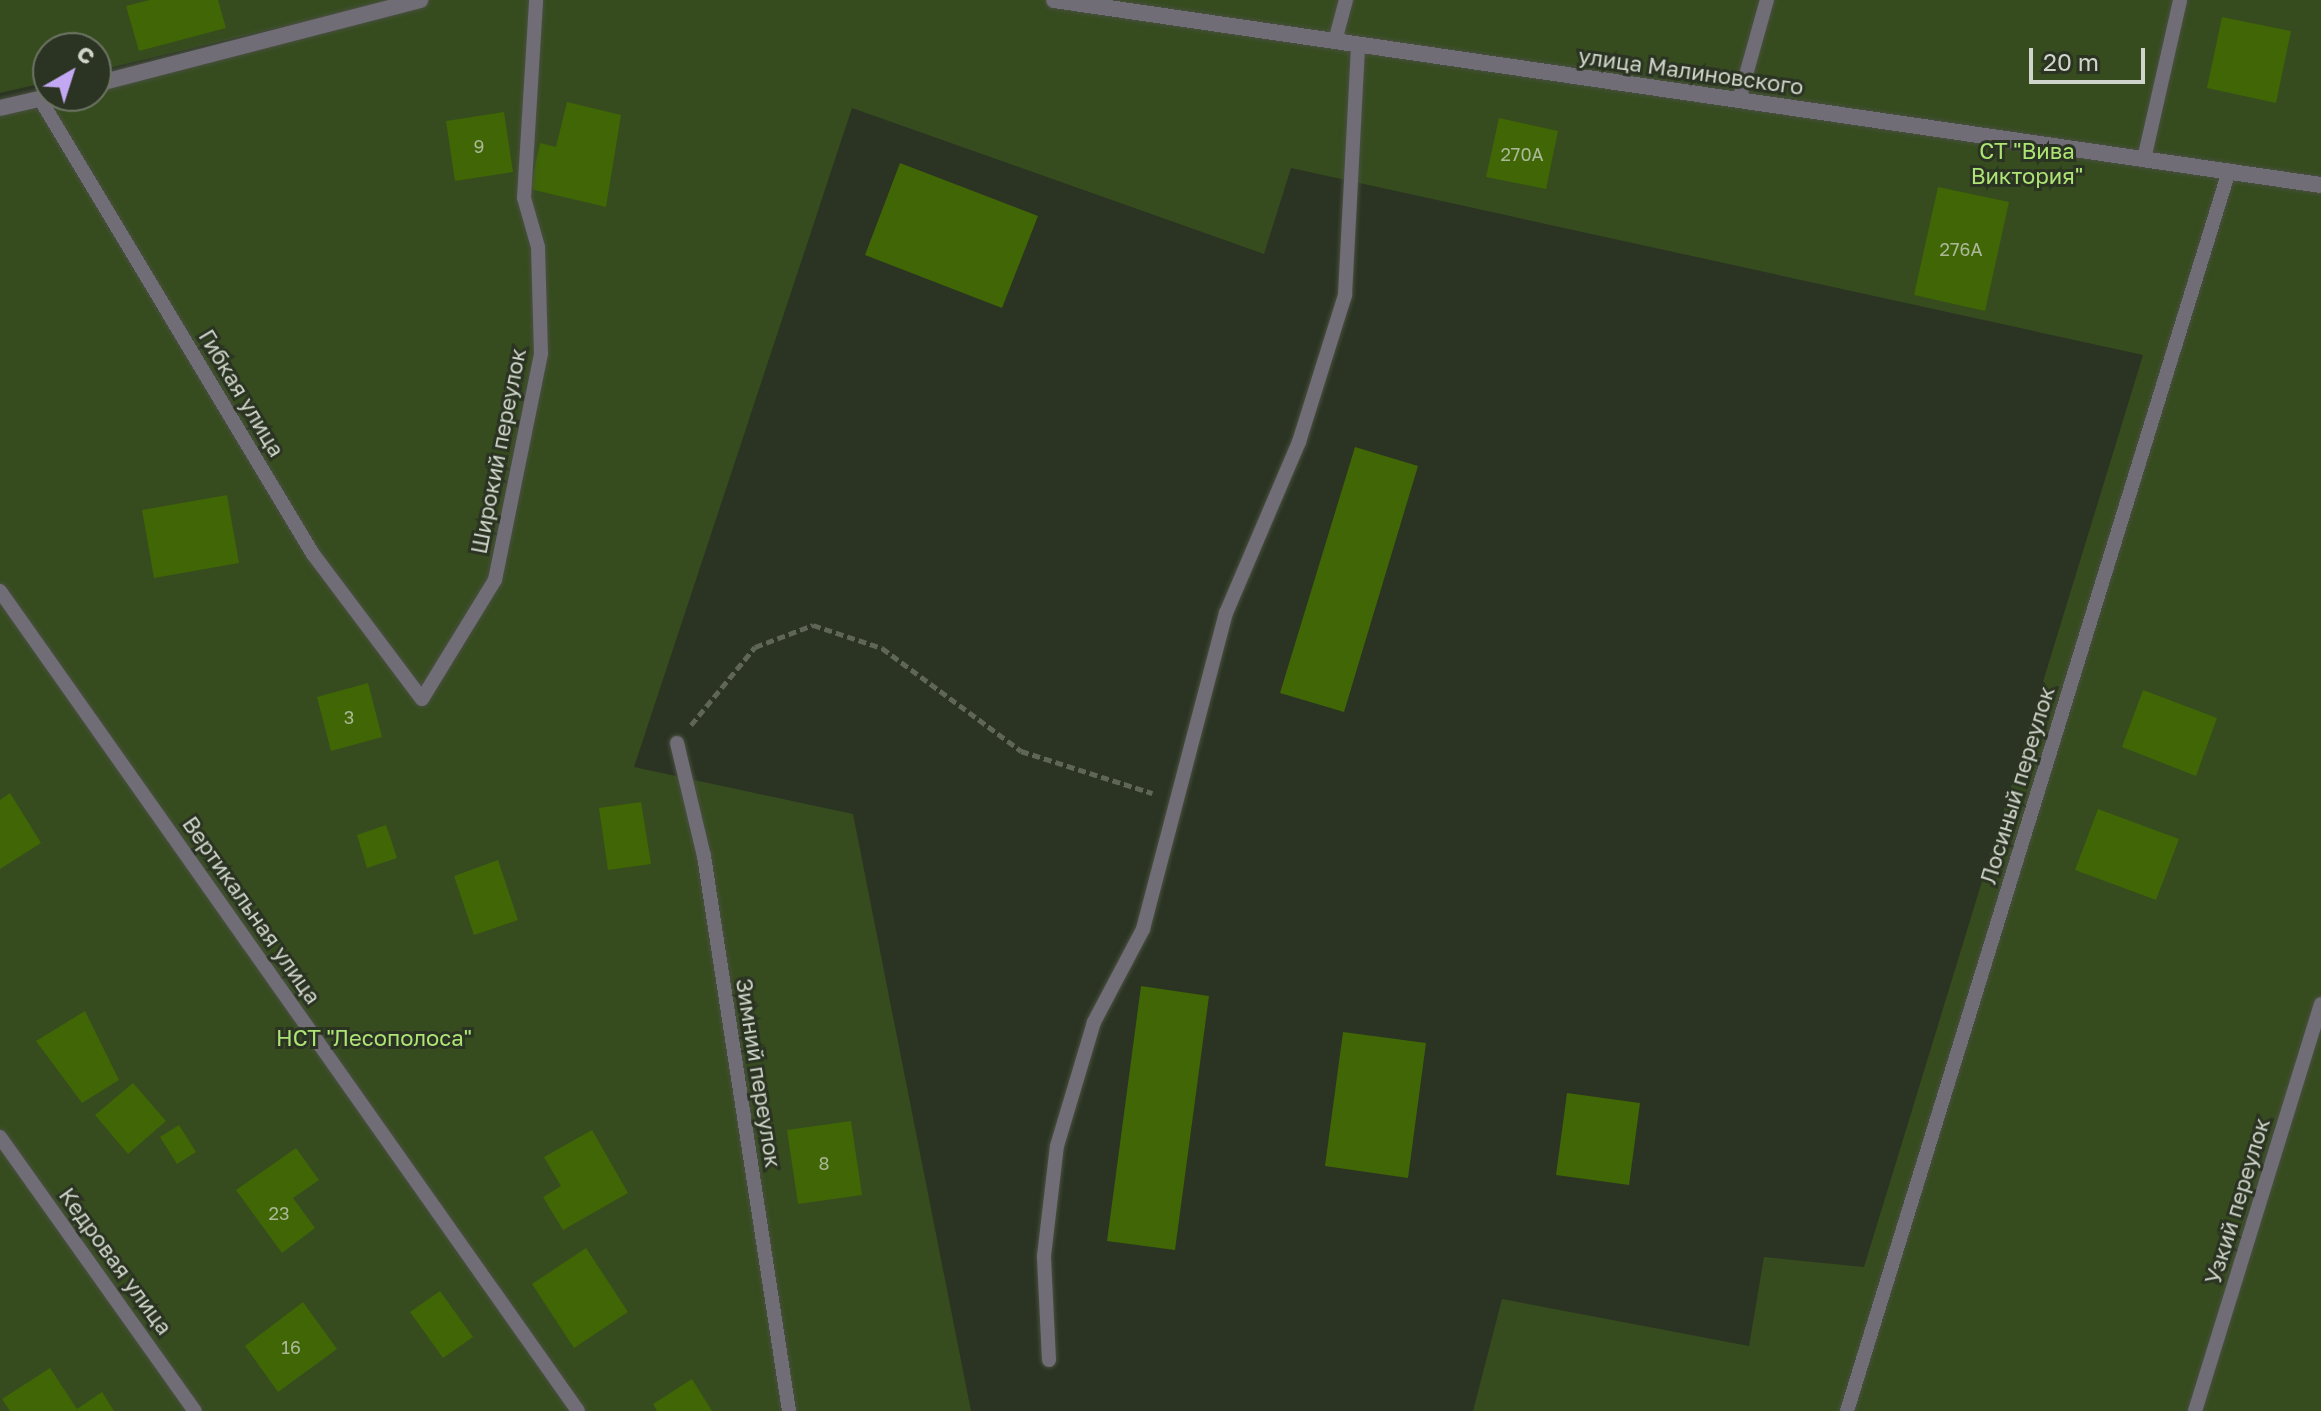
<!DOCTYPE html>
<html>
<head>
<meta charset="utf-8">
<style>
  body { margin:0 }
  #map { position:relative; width:2321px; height:1411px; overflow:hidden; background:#2b3322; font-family:"Golos Text",sans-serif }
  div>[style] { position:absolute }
  .green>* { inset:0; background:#364c1e }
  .building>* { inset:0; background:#406606 }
  .path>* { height:5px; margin-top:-2.5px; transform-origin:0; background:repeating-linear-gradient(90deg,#5f6657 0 8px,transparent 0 12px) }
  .roads { filter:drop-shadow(0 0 2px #495040) drop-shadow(0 0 2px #495040) }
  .lane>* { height:14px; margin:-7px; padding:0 7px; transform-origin:7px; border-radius:7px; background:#706d76 }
  .street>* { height:16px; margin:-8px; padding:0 8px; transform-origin:8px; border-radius:8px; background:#706d76 }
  span { translate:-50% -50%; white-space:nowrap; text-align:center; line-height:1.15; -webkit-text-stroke:6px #2b3322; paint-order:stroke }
  .number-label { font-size:18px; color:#abb999 }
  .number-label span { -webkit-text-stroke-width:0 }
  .street-label { font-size:22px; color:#cfd5ca }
  .park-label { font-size:22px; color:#aee475 }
  .north { position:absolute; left:32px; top:32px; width:80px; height:80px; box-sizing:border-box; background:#2b3322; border:2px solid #6d7465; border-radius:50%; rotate:39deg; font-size:22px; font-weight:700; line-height:32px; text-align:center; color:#cfd5ca }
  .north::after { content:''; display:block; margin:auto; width:28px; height:36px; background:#c2a7f2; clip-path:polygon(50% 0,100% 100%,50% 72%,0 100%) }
  .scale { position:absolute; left:2029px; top:48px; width:116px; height:36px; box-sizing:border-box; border:4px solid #cfd5ca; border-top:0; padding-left:10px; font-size:24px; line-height:28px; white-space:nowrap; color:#cfd5ca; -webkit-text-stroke:6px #2b3322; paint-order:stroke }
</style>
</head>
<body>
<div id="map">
  <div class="green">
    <i style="clip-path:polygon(0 0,395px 0,96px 71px,96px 48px,48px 48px,48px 82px,0 93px)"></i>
    <i style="clip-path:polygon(425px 0,2321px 0,2321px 1411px,1473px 1411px,1502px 1299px,1749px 1346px,1764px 1257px,1864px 1267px,2143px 355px,1291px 168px,1264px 254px,852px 108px,634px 767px,853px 814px,971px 1411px,0 1411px,0 109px,56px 96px,96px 96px,96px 86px)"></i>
  </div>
  <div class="building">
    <i style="clip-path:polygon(150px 0,218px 0,226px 28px,139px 51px,126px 6px)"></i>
    <i style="clip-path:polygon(2222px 17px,2291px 31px,2276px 103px,2207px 88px)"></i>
    <i style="clip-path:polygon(567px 102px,621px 115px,606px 207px,530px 189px,540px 143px,556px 147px)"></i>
    <i style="clip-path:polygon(504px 112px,513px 172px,455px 181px,446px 121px)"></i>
    <i style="clip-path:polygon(1499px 118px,1558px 131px,1546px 189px,1486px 177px)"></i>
    <i style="clip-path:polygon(900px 163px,1038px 216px,1002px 308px,865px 255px)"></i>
    <i style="clip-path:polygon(1938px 187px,2009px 202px,1985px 311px,1914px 295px)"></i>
    <i style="clip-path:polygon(1355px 447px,1418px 466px,1344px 712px,1280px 693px)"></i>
    <i style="clip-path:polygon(227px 495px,239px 563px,154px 578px,142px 510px)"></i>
    <i style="clip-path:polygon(368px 683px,382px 737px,331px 751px,317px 697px)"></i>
    <i style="clip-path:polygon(2143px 690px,2217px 718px,2196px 776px,2122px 747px)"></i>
    <i style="clip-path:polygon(10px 793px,41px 843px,0 869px,0 800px)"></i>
    <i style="clip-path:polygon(641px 802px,651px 864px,608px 870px,599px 808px)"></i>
    <i style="clip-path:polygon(2098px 809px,2179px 839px,2156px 900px,2075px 870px)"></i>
    <i style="clip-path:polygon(386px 825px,397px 858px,367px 868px,357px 835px)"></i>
    <i style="clip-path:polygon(498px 860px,518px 920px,474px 935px,454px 876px)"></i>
    <i style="clip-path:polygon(1141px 986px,1209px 996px,1175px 1250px,1107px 1241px)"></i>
    <i style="clip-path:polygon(85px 1011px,119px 1080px,82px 1103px,36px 1041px)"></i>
    <i style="clip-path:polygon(1343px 1032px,1426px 1043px,1408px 1178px,1325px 1166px)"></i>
    <i style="clip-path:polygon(133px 1083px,166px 1121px,128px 1154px,95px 1115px)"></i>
    <i style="clip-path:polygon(1567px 1093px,1640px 1103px,1629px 1185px,1556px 1175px)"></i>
    <i style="clip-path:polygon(851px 1121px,862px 1195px,798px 1204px,787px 1130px)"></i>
    <i style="clip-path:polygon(179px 1125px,196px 1152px,177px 1164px,160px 1137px)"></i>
    <i style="clip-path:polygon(592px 1130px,628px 1193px,563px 1230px,543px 1197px,561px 1186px,544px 1157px)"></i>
    <i style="clip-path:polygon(296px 1148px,319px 1180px,293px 1198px,315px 1228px,282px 1253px,236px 1190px)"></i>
    <i style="clip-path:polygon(586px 1248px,628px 1312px,574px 1348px,532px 1284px)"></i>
    <i style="clip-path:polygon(440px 1291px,473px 1337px,443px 1358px,410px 1312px)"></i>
    <i style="clip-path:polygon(303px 1302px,337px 1349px,278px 1392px,245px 1346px)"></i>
    <i style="clip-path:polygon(50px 1368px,77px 1409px,102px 1392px,114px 1411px,10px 1411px,2px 1399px)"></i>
    <i style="clip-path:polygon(692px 1379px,712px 1411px,657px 1411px,653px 1404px)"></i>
  </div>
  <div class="path">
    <i style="left:691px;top:725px;width:101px;rotate:-50.6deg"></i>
    <i style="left:755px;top:647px;width:62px;rotate:-20.8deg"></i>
    <i style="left:813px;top:625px;width:73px;rotate:18.4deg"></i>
    <i style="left:882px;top:648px;width:173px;rotate:36.5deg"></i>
    <i style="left:1021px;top:751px;width:138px;rotate:17.8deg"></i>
  </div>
  <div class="roads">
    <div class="lane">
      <i style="left:1335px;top:41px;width:42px;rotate:-75deg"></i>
      <i style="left:40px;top:99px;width:531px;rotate:59.04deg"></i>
      <i style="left:313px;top:554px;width:181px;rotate:53.1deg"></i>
      <i style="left:422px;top:699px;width:140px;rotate:-58.5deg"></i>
      <i style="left:495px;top:580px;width:231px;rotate:-78.5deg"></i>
      <i style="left:541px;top:354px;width:107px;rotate:-91.6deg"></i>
      <i style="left:538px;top:247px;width:51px;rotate:-105.9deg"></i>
      <i style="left:524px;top:198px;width:198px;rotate:-86.5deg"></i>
      <i style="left:1739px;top:100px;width:104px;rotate:-74.4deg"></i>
      <i style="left:2144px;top:159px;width:163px;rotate:-77.2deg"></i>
      <i style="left:0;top:591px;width:1003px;rotate:54.82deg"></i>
      <i style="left:677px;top:743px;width:116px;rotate:76.6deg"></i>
      <i style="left:704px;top:856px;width:561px;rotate:81.29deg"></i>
      <i style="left:0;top:1137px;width:336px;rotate:54.6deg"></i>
      <i style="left:1049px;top:1360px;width:104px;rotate:-92.8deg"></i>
      <i style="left:1044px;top:1256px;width:111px;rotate:-83.3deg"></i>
      <i style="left:1057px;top:1146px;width:129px;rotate:-73.4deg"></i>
      <i style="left:1094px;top:1022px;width:105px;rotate:-62.2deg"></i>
      <i style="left:1143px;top:929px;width:327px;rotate:-75.3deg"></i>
      <i style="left:1226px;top:613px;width:186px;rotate:-66.9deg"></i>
      <i style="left:1299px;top:442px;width:154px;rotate:-72.6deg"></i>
      <i style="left:1345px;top:295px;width:251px;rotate:-87deg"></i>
      <i style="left:1847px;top:1411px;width:1298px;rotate:-72.88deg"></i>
      <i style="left:2195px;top:1411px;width:426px;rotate:-72.8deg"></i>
    </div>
    <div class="street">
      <i style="left:1054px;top:0;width:1280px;rotate:8.31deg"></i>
      <i style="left:96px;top:84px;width:335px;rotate:-14.5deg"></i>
      <i style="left:0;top:108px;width:53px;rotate:-13deg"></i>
    </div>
  </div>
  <div class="number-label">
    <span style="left:479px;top:146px">9</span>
    <span style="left:1522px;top:154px">270А</span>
    <span style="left:1961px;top:249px">276А</span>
    <span style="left:349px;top:717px">3</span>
    <span style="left:824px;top:1163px">8</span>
    <span style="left:279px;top:1213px">23</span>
    <span style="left:291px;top:1347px">16</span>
  </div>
  <div class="street-label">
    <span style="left:1691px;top:71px;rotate:8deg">улица Малиновского</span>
    <span style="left:242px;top:393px;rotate:59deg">Гибкая улица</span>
    <span style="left:498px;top:451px;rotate:-79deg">Широкий переулок</span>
    <span style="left:2017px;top:785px;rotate:-73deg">Лосиный переулок</span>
    <span style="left:252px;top:910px;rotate:55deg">Вертикальная улица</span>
    <span style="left:759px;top:1073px;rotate:81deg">Зимний переулок</span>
    <span style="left:2237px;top:1201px;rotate:-73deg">Узкий переулок</span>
    <span style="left:116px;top:1261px;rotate:54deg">Кедровая улица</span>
  </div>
  <div class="park-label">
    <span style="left:2027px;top:163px">СТ "Вива<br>Виктория"</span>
    <span style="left:374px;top:1038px">НСТ "Лесополоса"</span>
  </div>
  <div class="north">С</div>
  <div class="scale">20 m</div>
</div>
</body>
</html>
